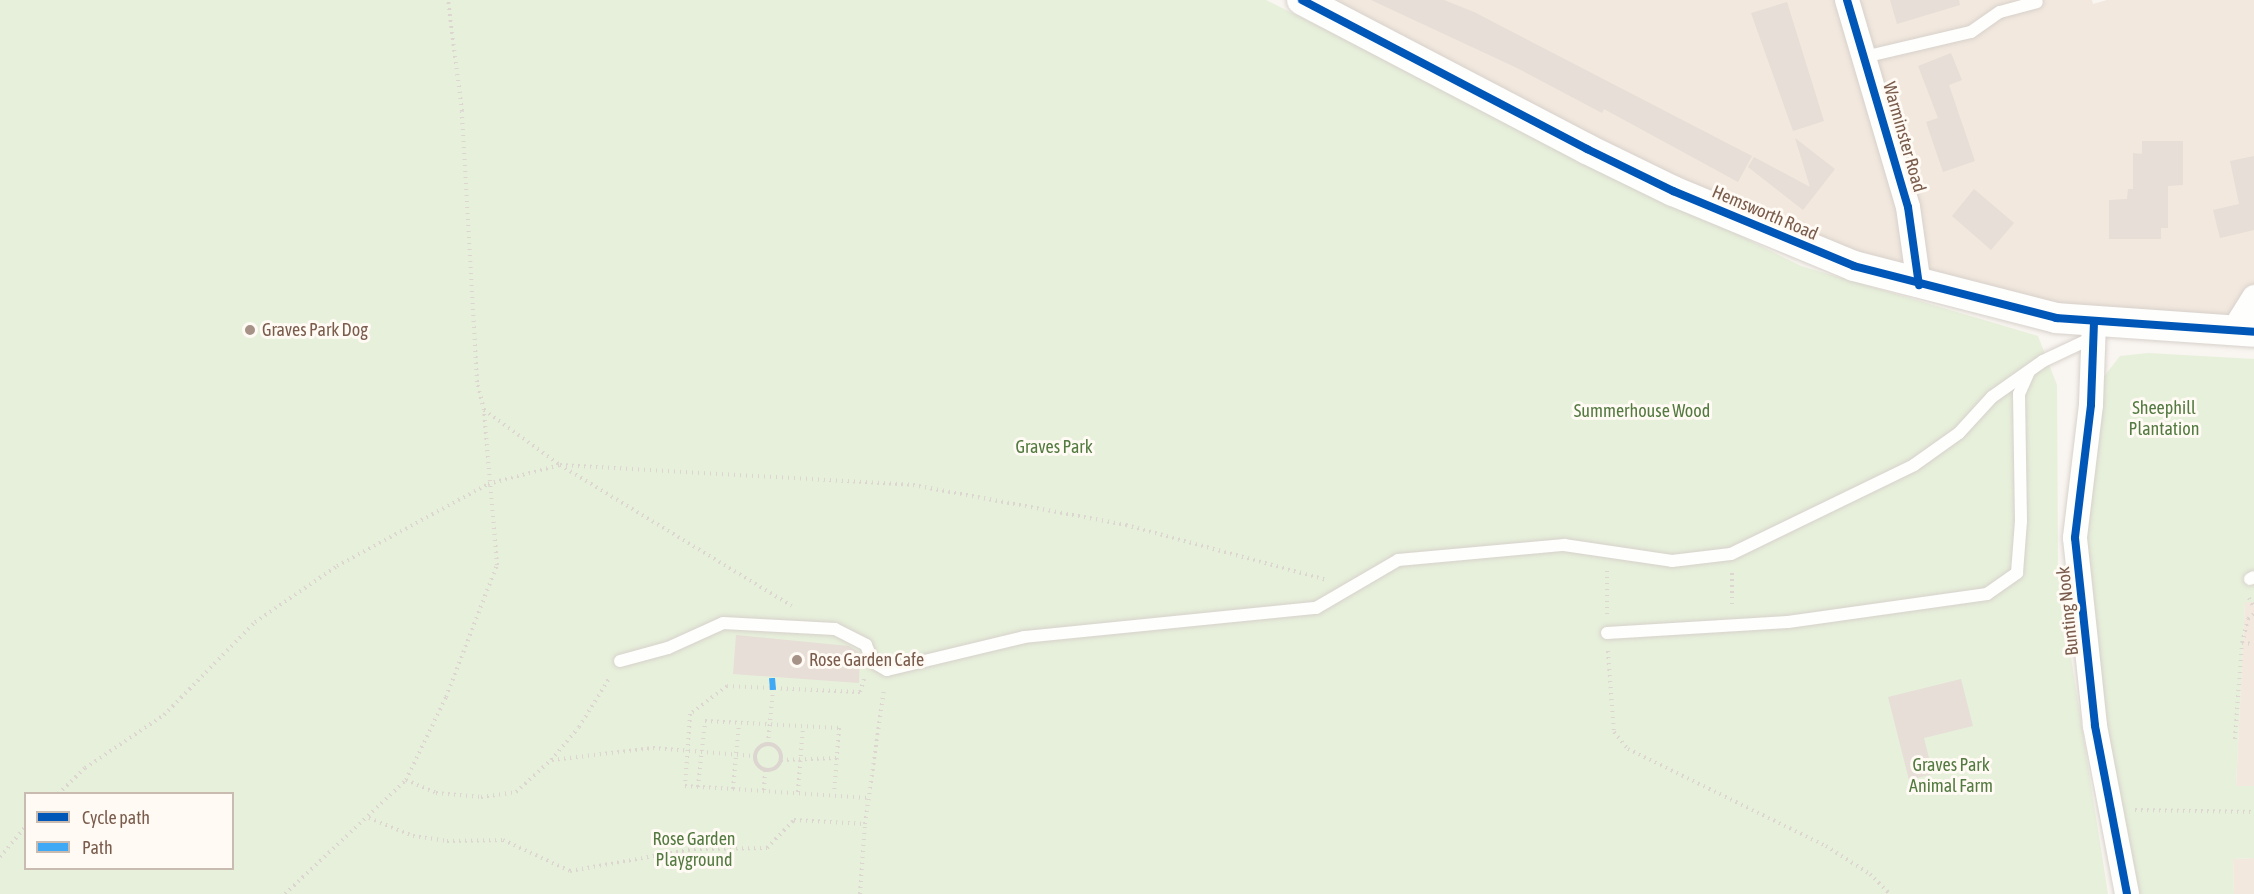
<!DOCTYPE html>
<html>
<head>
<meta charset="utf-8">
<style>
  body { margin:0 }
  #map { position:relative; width:2254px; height:894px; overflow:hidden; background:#f9f5f0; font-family:"Asap Condensed",sans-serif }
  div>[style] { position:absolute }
  .residential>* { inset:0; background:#f2e8de }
  .green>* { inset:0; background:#e7f0db }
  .building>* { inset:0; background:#e6ded7 }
  .path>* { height:4px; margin-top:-2px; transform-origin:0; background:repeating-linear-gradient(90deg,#dcd5d0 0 1.5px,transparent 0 6px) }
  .path>.ring { margin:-2px; padding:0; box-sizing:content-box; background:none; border:4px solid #dcd5d0; border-radius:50% }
  .roads { filter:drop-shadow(0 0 2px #d7d1cb) drop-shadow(0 0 2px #d7d1cb) }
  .service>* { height:12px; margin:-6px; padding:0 6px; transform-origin:6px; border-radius:6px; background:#fefefd }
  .minor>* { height:24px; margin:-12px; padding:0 12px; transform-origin:12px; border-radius:12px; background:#fefefd }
  .tertiary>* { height:30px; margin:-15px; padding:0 15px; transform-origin:15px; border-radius:15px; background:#fefefd }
  .quiet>* { height:6px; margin-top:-3px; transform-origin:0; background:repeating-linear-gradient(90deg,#3fa9f5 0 12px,transparent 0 18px) }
  .cycleway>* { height:8px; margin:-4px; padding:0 4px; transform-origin:4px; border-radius:4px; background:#0057b8 }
  .dots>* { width:16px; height:16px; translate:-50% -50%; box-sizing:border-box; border:3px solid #fffaf3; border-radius:50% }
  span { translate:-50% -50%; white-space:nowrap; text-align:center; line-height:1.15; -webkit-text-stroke:6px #fffaf3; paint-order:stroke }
  .street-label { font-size:18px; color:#7a5c4d }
  .poi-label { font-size:18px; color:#7a5c4d }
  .left { translate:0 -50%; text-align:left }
  .park-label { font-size:18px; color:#537a41 }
  .legend { position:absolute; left:24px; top:792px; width:210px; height:78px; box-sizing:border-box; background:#fffaf3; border:2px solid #cabbb1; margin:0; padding:8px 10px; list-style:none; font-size:18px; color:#7a5c4d }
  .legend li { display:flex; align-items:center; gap:12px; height:30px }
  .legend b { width:30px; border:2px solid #cabbb1 }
</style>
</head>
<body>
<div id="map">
  <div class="residential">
    <i style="clip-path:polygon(1302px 0,2092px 0,2093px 4px,2107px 0,2254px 0,2254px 310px,2243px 321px,1984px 302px,1587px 149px)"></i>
    <i style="clip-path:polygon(2245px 602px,2254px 602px,2254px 786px,2236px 786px)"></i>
    <i style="clip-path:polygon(2254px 858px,2254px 894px,2234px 894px,2233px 859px)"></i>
  </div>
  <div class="green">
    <i style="clip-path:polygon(evenodd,0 0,1266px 0,1801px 266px,2038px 336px,2057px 385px,2058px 574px,2108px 894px,0 894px,0 0,26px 794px,232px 794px,232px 868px,26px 868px,26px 794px)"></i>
    <i style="clip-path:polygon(2148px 353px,2254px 359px,2254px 602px,2245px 602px,2236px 786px,2254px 786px,2254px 858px,2233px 859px,2234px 894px,2138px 894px,2105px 714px,2083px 541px,2102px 379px,2120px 356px)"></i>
  </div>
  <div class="building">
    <i style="clip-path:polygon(1371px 0,1444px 0,1474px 12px,1752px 156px,1738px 182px,1604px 109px,1602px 113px,1517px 68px)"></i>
    <i style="clip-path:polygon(1890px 0,1959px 0,1960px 5px,1897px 24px)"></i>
    <i style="clip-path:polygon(1787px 2px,1824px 121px,1793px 131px,1751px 13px)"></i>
    <i style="clip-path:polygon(1951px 53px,1962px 80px,1949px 85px,1975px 161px,1943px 172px,1926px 122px,1938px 118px,1918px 66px)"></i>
    <i style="clip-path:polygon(1795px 138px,1835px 169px,1803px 210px,1748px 167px,1754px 157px,1810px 187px)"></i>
    <i style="clip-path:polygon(2142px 141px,2183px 141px,2183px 185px,2168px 186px,2168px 228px,2161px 228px,2161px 239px,2109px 239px,2109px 200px,2127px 199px,2128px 189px,2133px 189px,2133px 153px,2142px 154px)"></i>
    <i style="clip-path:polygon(2254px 156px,2254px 230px,2220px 238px,2213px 210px,2239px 204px,2230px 161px)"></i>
    <i style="clip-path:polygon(1974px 189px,2014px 223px,1991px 250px,1952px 216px)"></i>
    <i style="clip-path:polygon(736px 635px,849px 646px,860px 653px,859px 683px,733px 674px)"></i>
    <i style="clip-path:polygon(1961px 679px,1973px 726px,1924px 738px,1933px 774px,1909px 780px,1888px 697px)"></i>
  </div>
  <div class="path">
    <i style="left:484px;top:410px;width:94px;rotate:35.9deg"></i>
    <i style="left:560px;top:465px;width:271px;rotate:31.3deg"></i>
    <i style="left:1732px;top:573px;width:34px;rotate:90deg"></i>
    <i style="left:2249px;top:598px;width:11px;rotate:63deg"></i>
    <i style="left:1607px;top:614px;width:44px;rotate:-90deg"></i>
    <i style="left:2242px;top:643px;width:12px;rotate:5deg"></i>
    <i style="left:1608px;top:651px;width:81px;rotate:85.8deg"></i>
    <i style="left:1614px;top:732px;width:22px;rotate:51deg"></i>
    <i style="left:1628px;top:749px;width:220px;rotate:26.1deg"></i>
    <i style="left:1826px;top:846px;width:52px;rotate:32.5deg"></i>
    <i style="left:1870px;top:874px;width:28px;rotate:45deg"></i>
    <i style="left:864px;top:679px;width:14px;rotate:107deg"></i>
    <i style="left:860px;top:692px;width:133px;rotate:-177.4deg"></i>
    <i style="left:727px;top:686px;width:46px;rotate:142.9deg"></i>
    <i style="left:690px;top:714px;width:72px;rotate:94deg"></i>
    <i style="left:685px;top:786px;width:185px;rotate:3.7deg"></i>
    <i style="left:2235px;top:739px;width:96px;rotate:-85.8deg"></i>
    <i style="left:2242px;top:643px;width:25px;rotate:-76deg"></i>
    <i style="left:2248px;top:619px;width:8px;rotate:-40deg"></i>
    <i class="ring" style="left:755px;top:744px;width:22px;height:22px"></i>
    <i style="left:768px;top:744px;width:54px;rotate:-84.7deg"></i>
    <i style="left:552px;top:760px;width:102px;rotate:-6.8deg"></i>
    <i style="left:653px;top:748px;width:101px;rotate:4.5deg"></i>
    <i style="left:781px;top:760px;width:56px;rotate:-2deg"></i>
    <i style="left:406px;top:780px;width:33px;rotate:23deg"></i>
    <i style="left:436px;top:793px;width:45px;rotate:5.1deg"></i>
    <i style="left:481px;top:797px;width:35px;rotate:-8deg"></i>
    <i style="left:516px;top:792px;width:47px;rotate:-42.4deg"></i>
    <i style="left:551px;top:760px;width:43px;rotate:-49.7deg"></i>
    <i style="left:579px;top:727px;width:59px;rotate:-58.2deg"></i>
    <i style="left:698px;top:787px;width:66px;rotate:-83.9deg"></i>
    <i style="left:705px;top:721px;width:134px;rotate:3deg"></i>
    <i style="left:839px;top:728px;width:65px;rotate:94.4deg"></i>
    <i style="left:733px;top:789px;width:66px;rotate:-84.8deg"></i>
    <i style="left:764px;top:790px;width:20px;rotate:-87deg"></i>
    <i style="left:798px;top:792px;width:65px;rotate:-85.6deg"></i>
    <i style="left:58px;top:794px;width:37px;rotate:-44deg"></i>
    <i style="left:85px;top:768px;width:95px;rotate:-33.9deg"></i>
    <i style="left:164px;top:715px;width:130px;rotate:-45.6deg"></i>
    <i style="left:255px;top:622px;width:99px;rotate:-34.3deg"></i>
    <i style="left:337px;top:566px;width:172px;rotate:-28.5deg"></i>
    <i style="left:488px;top:484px;width:74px;rotate:-14.8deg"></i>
    <i style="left:560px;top:465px;width:354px;rotate:3.2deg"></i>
    <i style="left:913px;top:485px;width:217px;rotate:10.6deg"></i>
    <i style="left:1126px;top:525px;width:208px;rotate:15.3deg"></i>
    <i style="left:2135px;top:810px;width:119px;rotate:1deg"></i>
    <i style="left:369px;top:818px;width:48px;rotate:22.2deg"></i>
    <i style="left:413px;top:836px;width:34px;rotate:8deg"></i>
    <i style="left:447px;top:841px;width:56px;rotate:-1deg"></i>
    <i style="left:503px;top:840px;width:74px;rotate:24.8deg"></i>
    <i style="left:570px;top:871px;width:126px;rotate:-10.1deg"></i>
    <i style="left:694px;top:849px;width:73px;rotate:-0.8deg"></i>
    <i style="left:767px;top:848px;width:39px;rotate:-46deg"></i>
    <i style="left:794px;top:820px;width:71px;rotate:3.2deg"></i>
    <i style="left:0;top:857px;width:40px;rotate:-50deg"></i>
    <i style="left:285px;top:894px;width:166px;rotate:-43.3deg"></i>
    <i style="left:406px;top:780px;width:92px;rotate:-64.3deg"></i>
    <i style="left:446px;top:697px;width:142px;rotate:-68.9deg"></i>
    <i style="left:497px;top:565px;width:156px;rotate:-94.8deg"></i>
    <i style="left:484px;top:410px;width:29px;rotate:-104deg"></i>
    <i style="left:477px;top:382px;width:271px;rotate:-93.2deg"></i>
    <i style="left:462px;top:111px;width:112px;rotate:-97.2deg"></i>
    <i style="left:860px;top:894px;width:70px;rotate:-85.9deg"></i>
    <i style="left:865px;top:824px;width:136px;rotate:-82deg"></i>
  </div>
  <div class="roads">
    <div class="service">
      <i style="left:1864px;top:57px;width:110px;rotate:-13.2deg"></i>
      <i style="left:1971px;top:32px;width:35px;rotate:-35deg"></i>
      <i style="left:2000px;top:12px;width:38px;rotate:-15deg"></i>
      <i style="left:2250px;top:579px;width:4px;rotate:-27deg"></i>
      <i style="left:1607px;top:633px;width:181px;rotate:-3.5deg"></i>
      <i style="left:1788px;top:622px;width:201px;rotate:-8deg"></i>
      <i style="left:1987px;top:594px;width:37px;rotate:-35deg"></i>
      <i style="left:2017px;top:573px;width:52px;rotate:-85.6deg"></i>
      <i style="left:2021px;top:521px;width:127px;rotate:-90.9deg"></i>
      <i style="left:2019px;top:394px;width:24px;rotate:-66deg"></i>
      <i style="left:620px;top:661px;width:50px;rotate:-15.2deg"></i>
      <i style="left:668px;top:648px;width:60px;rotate:-24.4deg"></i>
      <i style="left:723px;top:623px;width:112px;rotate:3.1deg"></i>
      <i style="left:835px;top:629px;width:35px;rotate:27deg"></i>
      <i style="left:866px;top:645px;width:18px;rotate:68deg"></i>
      <i style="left:873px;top:662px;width:16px;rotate:30deg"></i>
      <i style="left:887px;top:670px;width:141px;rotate:-13.5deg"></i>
      <i style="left:1024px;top:637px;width:293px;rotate:-5.7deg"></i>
      <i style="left:1316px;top:608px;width:95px;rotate:-30.3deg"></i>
      <i style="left:1398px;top:560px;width:167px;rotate:-5.2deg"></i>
      <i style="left:1564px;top:545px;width:109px;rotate:8.4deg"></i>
      <i style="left:1672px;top:561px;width:59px;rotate:-6.8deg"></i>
      <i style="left:1731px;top:554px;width:203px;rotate:-25.9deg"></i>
      <i style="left:1914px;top:465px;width:55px;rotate:-35.4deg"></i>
      <i style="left:1959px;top:433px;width:49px;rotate:-47.5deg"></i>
      <i style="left:1992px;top:397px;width:62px;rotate:-35.2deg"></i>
      <i style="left:2043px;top:361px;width:56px;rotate:-25.2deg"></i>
    </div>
    <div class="minor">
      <i style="left:1847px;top:0;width:216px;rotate:73.6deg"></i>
      <i style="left:1908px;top:207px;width:79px;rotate:82deg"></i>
      <i style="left:2094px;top:322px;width:83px;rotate:92.1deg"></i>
      <i style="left:2091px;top:405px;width:134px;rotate:96.9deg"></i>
      <i style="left:2075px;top:538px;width:189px;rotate:83.9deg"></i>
      <i style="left:2095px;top:726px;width:171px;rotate:79.2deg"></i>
      <i style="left:2233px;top:331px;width:40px;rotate:-58deg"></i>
    </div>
    <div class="tertiary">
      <i style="left:1302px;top:0;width:322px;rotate:27.6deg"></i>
      <i style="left:1587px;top:149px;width:96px;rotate:26deg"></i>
      <i style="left:1673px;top:191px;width:196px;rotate:22.5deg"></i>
      <i style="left:1854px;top:266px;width:209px;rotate:14.4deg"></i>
      <i style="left:2056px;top:318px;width:198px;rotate:4deg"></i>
    </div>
  </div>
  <div class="quiet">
    <i style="left:772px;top:678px;width:12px;rotate:85deg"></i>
  </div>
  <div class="cycleway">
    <i style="left:1302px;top:0;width:322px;rotate:27.6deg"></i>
    <i style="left:1587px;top:149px;width:96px;rotate:26deg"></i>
    <i style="left:1673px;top:191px;width:196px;rotate:22.5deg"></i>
    <i style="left:1854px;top:266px;width:209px;rotate:14.4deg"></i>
    <i style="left:2056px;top:318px;width:198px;rotate:4deg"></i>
    <i style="left:1847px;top:0;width:216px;rotate:73.6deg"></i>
    <i style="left:1908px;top:207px;width:79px;rotate:82deg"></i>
    <i style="left:2094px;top:322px;width:83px;rotate:92.1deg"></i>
    <i style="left:2091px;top:405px;width:134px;rotate:96.9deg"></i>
    <i style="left:2075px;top:538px;width:189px;rotate:83.9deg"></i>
    <i style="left:2095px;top:726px;width:171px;rotate:79.2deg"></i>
  </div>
  <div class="dots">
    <i style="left:250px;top:330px;background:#a69286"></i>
    <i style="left:797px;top:660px;background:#a69286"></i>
  </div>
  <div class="street-label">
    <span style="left:1904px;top:137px;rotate:74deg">Warminster Road</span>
    <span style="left:1765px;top:213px;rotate:23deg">Hemsworth Road</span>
    <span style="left:2068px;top:611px;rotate:-96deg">Bunting Nook</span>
  </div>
  <div class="poi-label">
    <span class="left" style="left:262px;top:330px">Graves Park Dog</span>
    <span class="left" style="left:809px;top:660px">Rose Garden Cafe</span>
  </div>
  <div class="park-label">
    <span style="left:2164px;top:419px">Sheephill<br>Plantation</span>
    <span style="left:1642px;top:411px">Summerhouse Wood</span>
    <span style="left:1054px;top:447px">Graves Park</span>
    <span style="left:1951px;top:776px">Graves Park<br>Animal Farm</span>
    <span style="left:694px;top:850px">Rose Garden<br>Playground</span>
  </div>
  <ul class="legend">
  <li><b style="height:8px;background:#0057b8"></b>Cycle path</li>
  <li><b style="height:8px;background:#3fa9f5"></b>Path</li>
  </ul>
</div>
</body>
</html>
